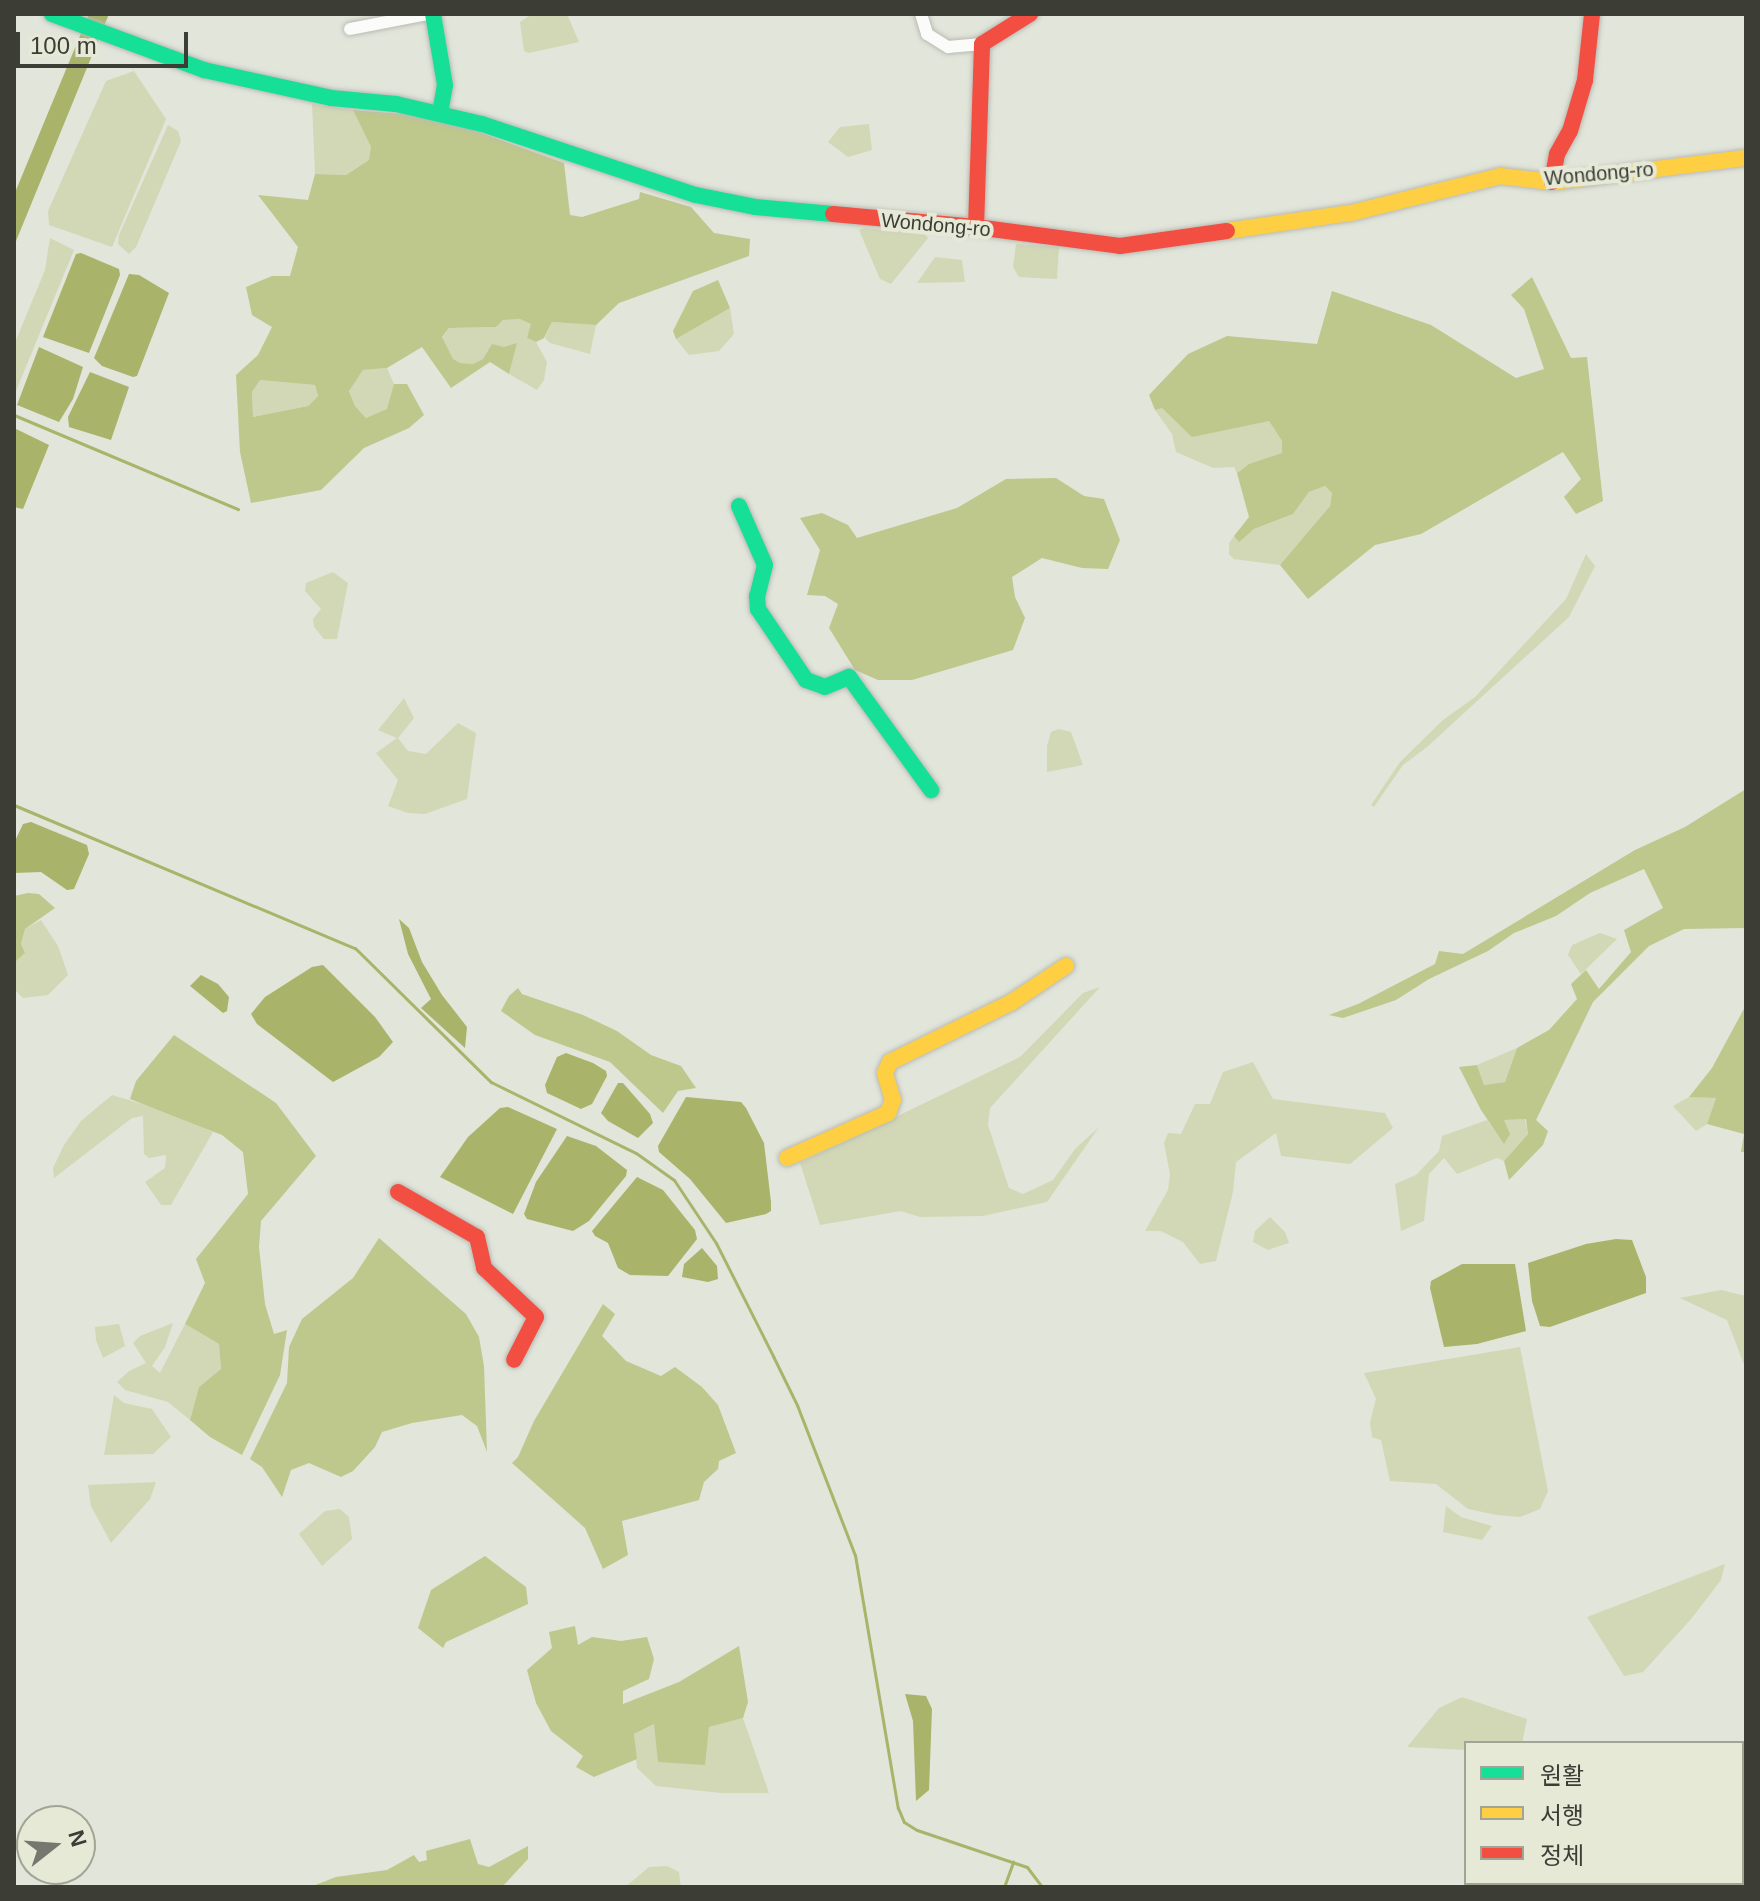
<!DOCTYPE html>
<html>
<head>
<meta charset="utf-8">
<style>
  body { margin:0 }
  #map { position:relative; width:1760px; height:1901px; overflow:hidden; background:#e2e5da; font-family:Arial,"Noto Sans KR",sans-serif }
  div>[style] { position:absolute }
  .green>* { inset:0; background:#d2d8b5 }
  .forest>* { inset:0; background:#bec78c }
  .water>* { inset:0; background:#a9b36a }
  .stream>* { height:3px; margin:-1.5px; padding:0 1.5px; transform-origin:1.5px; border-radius:1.5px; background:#a9b36a }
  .roads { filter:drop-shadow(0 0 2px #b9bbb3) drop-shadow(0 0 2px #b9bbb3) }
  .street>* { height:12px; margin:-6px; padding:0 6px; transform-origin:6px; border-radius:6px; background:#fbfbf9 }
  .fast>* { height:16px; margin:-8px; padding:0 8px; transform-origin:8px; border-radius:8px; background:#16e098 }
  .slow>* { height:16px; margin:-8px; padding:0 8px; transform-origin:8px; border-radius:8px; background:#ffcf43 }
  .jam>* { height:16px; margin:-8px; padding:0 8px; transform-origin:8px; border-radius:8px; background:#f24e42 }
  span { translate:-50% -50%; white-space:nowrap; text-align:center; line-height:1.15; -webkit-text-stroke:8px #e5e9d6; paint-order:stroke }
  .street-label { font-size:20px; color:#3c3e36 }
  .frame { position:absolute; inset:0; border:16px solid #3c3e36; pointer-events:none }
  .legend { position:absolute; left:1464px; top:1741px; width:280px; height:144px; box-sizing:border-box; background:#e5e9d6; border:2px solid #a1a596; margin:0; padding:10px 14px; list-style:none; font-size:24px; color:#3c3e36 }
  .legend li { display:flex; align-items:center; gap:16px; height:40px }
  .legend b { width:40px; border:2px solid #a1a596 }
  .north { position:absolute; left:16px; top:1805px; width:80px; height:80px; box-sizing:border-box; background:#e5e9d6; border:2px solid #a1a596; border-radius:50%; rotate:73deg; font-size:22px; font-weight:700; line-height:32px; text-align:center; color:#3c3e36 }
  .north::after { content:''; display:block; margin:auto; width:28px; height:36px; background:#76786f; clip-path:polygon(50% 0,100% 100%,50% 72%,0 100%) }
  .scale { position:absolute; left:16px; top:32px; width:172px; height:36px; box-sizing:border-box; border:4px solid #3c3e36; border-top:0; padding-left:10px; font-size:24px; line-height:28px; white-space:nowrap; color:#3c3e36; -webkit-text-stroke:6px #e5e9d6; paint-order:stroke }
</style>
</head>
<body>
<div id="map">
  <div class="green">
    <i style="clip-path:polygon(532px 14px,567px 14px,579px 42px,529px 53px,524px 51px,520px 22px)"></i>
    <i style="clip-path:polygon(134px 71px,166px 119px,112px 247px,49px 225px,48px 211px,106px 81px)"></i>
    <i style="clip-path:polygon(312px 104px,353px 110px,371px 147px,369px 160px,346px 175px,315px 174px)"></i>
    <i style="clip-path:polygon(869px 124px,872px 150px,848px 157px,828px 142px,840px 127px)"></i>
    <i style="clip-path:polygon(168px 125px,178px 131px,181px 141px,136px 247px,129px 254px,118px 244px,119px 235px)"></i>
    <i style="clip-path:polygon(864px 228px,924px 234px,928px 238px,891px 284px,880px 279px,859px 230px)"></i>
    <i style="clip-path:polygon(50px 238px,74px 250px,14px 396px,14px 345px,45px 270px)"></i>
    <i style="clip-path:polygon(1016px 244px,1059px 247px,1057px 279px,1019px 277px,1013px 267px)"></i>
    <i style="clip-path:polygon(935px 257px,962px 260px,965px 282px,917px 283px)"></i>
    <i style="clip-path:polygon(730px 308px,734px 334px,719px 351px,689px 355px,676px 339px)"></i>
    <i style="clip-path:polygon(520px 319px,532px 324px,527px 338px,536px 342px,547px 362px,544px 380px,537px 390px,509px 374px,516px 345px,473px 364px,460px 363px,453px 360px,442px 338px,449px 328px,496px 327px,503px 320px)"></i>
    <i style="clip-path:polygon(552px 322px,596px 325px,590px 354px,550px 343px,545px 338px)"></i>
    <i style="clip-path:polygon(387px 368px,394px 384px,388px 409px,366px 418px,355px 406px,349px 390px,363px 370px)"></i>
    <i style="clip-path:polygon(260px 380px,315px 385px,318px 396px,308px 406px,253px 417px,252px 392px)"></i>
    <i style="clip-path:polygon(1161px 407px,1269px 421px,1282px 441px,1283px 453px,1249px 464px,1237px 473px,1234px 467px,1213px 468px,1176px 452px,1172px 434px,1155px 410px)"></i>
    <i style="clip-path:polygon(1325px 486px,1332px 493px,1330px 506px,1280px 565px,1234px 559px,1229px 554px,1229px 543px,1234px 536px,1239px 541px,1254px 529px,1293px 514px,1309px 492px)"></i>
    <i style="clip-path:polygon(1586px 554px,1595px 566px,1569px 617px,1427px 747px,1403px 765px,1374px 807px,1371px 805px,1400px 762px,1443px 720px,1475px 697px,1566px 599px)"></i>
    <i style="clip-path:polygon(333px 572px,348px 583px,337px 639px,324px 639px,314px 627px,313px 619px,321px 609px,305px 591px,306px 583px)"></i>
    <i style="clip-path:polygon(404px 698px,414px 718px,398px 738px,408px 751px,426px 754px,458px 723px,476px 733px,467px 799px,425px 814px,408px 813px,388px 806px,398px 780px,376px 753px,397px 738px,378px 730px)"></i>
    <i style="clip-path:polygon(1059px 729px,1071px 732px,1083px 765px,1047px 772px,1047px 746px,1051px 732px)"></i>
    <i style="clip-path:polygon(41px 920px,58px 946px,68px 975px,48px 995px,23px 998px,14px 989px,14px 963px,25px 953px,21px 944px,25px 929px)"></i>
    <i style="clip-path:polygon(1600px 933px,1617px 939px,1581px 974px,1568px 955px,1572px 945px)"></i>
    <i style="clip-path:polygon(1100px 987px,990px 1108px,988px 1125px,1009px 1188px,1023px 1194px,1053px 1180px,1075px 1149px,1099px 1127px,1047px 1202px,983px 1216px,920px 1217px,901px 1211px,820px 1225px,800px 1163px,1020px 1057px,1083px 993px)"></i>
    <i style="clip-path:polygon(1517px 1048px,1505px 1082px,1484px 1085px,1477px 1065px)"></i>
    <i style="clip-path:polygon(1253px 1062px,1273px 1099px,1385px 1113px,1393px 1128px,1350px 1164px,1281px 1156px,1276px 1133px,1236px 1162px,1233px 1192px,1216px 1261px,1200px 1264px,1183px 1242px,1161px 1231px,1145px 1231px,1168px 1190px,1170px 1174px,1164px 1143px,1168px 1133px,1181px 1134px,1195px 1104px,1210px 1104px,1223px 1072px)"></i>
    <i style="clip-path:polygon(112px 1095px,175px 1114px,213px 1132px,171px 1205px,161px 1205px,145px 1182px,165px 1168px,166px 1155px,149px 1158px,144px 1154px,143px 1116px,132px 1118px,54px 1178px,53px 1168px,64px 1145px,81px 1121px)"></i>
    <i style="clip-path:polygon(1689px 1097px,1716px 1098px,1707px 1124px,1696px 1131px,1673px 1106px)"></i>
    <i style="clip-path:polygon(1525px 1119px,1528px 1134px,1504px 1161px,1497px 1158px,1457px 1174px,1444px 1158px,1429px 1174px,1424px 1221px,1401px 1231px,1395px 1184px,1416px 1175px,1439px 1151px,1442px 1136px,1487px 1120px,1504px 1143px,1504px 1120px)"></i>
    <i style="clip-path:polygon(1270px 1217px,1285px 1232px,1289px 1243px,1268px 1250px,1253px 1242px,1255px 1231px)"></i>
    <i style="clip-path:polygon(1721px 1290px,1746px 1296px,1746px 1370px,1727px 1320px,1680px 1298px)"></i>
    <i style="clip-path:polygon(173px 1323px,165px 1347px,152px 1366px,160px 1373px,185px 1324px,219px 1344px,221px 1369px,199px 1387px,190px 1420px,168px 1402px,125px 1390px,117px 1382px,129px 1371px,146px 1363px,133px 1343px,140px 1336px)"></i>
    <i style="clip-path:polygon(119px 1324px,125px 1346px,103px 1358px,96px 1340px,95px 1327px)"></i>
    <i style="clip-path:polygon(1520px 1347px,1548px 1491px,1540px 1509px,1520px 1517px,1497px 1515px,1468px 1509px,1436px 1484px,1390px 1481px,1381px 1440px,1372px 1437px,1370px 1422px,1376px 1399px,1364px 1373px)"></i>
    <i style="clip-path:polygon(114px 1395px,124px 1403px,152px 1409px,171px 1437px,153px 1454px,104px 1455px)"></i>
    <i style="clip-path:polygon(156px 1482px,150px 1499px,111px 1543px,91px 1506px,88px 1485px)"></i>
    <i style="clip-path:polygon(1446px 1506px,1461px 1517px,1492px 1526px,1482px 1540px,1443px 1532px)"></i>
    <i style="clip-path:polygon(340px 1509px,349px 1517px,352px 1539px,322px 1566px,299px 1534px,325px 1511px)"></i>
    <i style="clip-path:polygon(1725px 1564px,1721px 1580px,1692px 1618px,1643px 1672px,1624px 1676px,1587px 1617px)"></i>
    <i style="clip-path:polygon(1462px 1697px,1527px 1719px,1522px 1743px,1466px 1743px,1466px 1750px,1407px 1747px,1439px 1708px)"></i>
    <i style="clip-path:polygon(743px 1718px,769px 1793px,721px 1793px,656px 1786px,637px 1768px,634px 1734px,654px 1724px,659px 1747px,704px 1765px,709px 1727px)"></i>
    <i style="clip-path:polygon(667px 1866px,679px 1872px,681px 1887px,625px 1887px,649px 1867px)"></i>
  </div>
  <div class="forest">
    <i style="clip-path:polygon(evenodd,353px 110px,403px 114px,473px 130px,564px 163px,570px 215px,582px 217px,639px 199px,640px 192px,691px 207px,714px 233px,750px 239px,749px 256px,619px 303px,596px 325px,552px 322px,544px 338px,536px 342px,527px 338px,531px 324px,520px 319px,503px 320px,496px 327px,449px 328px,442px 337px,453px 359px,460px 363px,473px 364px,483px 359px,492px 344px,504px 347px,517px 343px,509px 374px,490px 362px,451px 388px,422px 347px,387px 368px,363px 370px,349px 391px,355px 406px,366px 418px,387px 409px,394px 384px,407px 384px,424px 415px,409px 428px,364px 448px,321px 490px,251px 503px,240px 452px,236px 375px,258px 355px,272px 327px,252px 315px,246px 287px,272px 276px,290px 276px,298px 247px,258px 195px,308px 200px,315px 174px,346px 175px,369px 160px,371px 147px,353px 110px,260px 380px,315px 385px,318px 396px,308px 406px,253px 417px,252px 392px,260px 380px)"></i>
    <i style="clip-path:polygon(1532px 277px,1571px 358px,1587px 357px,1603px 501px,1576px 514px,1564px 497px,1581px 479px,1563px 452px,1421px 534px,1375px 545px,1308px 599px,1280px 565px,1330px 506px,1332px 493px,1325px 486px,1309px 492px,1293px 514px,1254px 529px,1239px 542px,1234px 536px,1249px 517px,1237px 473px,1249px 464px,1282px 453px,1282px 441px,1269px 421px,1192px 437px,1162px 408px,1155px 410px,1149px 395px,1188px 354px,1227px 336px,1317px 344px,1332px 291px,1431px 325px,1516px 378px,1544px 369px,1524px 309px,1511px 295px)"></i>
    <i style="clip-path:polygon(718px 280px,730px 308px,676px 339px,673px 331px,693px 291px)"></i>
    <i style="clip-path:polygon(1056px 478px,1084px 496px,1104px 499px,1120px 540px,1108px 569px,1082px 568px,1042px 558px,1012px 577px,1015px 597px,1025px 618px,1013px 650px,912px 680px,878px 680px,855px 670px,829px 628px,838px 604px,825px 596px,807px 595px,820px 550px,800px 518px,822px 513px,848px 525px,857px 538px,957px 508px,1006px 479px)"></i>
    <i style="clip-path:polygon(1746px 789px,1746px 928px,1684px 929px,1649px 946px,1593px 1002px,1536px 1120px,1548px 1131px,1543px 1145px,1509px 1180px,1504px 1161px,1528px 1134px,1526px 1119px,1504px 1120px,1510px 1134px,1504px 1144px,1481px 1110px,1459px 1067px,1477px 1065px,1484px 1085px,1505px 1082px,1517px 1048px,1549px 1030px,1577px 999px,1571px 984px,1586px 970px,1599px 989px,1631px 952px,1624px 930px,1663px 908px,1644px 869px,1590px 893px,1556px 916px,1514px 933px,1488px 951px,1429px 979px,1396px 1000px,1343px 1018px,1329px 1015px,1358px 1004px,1435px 964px,1439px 951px,1463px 954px,1635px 850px,1685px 827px)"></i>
    <i style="clip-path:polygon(28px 893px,39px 894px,55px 908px,25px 929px,21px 944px,25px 953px,14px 963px,14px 896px)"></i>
    <i style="clip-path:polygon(518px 988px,522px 994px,583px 1015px,617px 1031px,651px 1055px,681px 1066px,696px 1088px,678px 1091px,663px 1113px,610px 1062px,535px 1035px,501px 1011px,509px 996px)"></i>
    <i style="clip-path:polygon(1746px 1005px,1746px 1152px,1741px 1152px,1744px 1134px,1707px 1124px,1716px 1098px,1689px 1097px,1712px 1068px)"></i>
    <i style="clip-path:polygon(174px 1035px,276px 1103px,316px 1156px,261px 1221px,259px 1247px,265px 1304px,274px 1334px,287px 1330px,280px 1375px,242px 1455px,210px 1437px,190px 1420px,199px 1387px,221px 1369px,219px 1344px,185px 1324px,205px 1283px,196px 1259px,248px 1194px,243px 1152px,222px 1135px,130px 1099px,136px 1081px)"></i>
    <i style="clip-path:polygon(379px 1238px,466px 1314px,479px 1337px,484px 1366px,487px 1452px,477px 1426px,462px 1415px,412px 1423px,382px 1432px,375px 1447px,353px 1471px,341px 1477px,309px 1463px,291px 1470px,282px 1497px,262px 1467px,250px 1459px,287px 1383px,289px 1347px,302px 1319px,353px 1278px)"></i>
    <i style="clip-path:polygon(603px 1304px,615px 1314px,602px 1336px,626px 1361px,661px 1376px,675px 1367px,702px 1387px,718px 1405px,736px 1453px,719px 1461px,718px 1469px,704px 1482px,699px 1500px,622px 1521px,628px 1555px,603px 1569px,585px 1528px,512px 1463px,518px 1457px,534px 1421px)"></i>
    <i style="clip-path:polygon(485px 1556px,526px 1587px,528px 1604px,446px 1642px,443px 1648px,418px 1628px,431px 1590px)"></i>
    <i style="clip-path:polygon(575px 1626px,578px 1645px,592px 1637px,621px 1641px,647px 1637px,654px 1659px,649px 1679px,623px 1691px,623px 1704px,679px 1682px,739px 1646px,748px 1702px,743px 1718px,709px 1727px,705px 1765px,658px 1762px,654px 1724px,634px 1734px,637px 1759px,594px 1777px,576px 1767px,583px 1756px,551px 1731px,536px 1703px,527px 1670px,552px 1648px,549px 1632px)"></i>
    <i style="clip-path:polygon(470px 1839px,478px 1864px,489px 1867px,528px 1846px,528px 1859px,502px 1887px,310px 1887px,336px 1877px,387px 1870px,414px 1855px,419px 1862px,427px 1860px,426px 1851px)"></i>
  </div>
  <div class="water">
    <i style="clip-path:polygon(89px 14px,109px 14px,14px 246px,14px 195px)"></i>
    <i style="clip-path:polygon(81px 253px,119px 269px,120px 275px,89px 353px,43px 337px,76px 254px)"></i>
    <i style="clip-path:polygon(129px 274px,139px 275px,169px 293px,137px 376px,133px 377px,102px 366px,94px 358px)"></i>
    <i style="clip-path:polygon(39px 347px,83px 367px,73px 399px,59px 422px,17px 405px)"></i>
    <i style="clip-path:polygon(90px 372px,129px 387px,111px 440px,69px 427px,68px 417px)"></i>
    <i style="clip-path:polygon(14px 428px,49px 445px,23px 509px,14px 507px)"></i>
    <i style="clip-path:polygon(31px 822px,87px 845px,89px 854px,74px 889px,67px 890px,41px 872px,14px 873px,14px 843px,23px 824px)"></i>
    <i style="clip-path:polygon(399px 919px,409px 928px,422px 962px,442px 995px,467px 1027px,465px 1048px,421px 1008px,431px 999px,408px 954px)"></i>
    <i style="clip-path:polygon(323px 965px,375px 1017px,393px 1042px,379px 1057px,333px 1082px,257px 1024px,251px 1014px,265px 997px,312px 967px)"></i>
    <i style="clip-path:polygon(201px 975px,218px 984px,229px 997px,227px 1011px,223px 1013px,190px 986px)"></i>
    <i style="clip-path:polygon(566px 1053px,593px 1063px,606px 1071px,607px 1076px,592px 1104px,581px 1109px,547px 1093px,545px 1085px,557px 1057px)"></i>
    <i style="clip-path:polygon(618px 1083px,623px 1083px,650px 1114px,653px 1123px,638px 1138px,608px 1121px,601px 1113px)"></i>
    <i style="clip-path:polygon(686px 1097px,741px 1102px,746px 1108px,764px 1143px,771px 1202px,771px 1211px,766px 1214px,726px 1223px,690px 1179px,659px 1152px,658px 1146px)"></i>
    <i style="clip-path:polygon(508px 1107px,557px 1129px,513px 1214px,440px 1177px,468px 1137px,500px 1108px)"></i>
    <i style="clip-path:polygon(567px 1136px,596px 1146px,627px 1170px,626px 1176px,589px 1221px,573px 1231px,527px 1219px,524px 1214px,536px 1182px)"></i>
    <i style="clip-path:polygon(637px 1177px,663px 1190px,695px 1230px,697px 1239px,668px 1276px,630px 1275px,618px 1268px,608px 1243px,595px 1236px,592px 1231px)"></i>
    <i style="clip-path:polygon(1616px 1239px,1632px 1240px,1646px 1277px,1646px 1293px,1550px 1327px,1540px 1326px,1532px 1301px,1528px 1263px,1586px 1244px)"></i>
    <i style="clip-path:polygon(702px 1248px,717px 1266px,718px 1279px,708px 1282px,682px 1277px,684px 1264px)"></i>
    <i style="clip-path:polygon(1462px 1264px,1515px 1264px,1526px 1331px,1477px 1344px,1444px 1347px,1430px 1288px,1431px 1281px)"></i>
    <i style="clip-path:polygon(905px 1694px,926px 1696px,932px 1709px,929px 1790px,916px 1801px,913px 1721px)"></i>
  </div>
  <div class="stream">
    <i style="left:14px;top:415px;width:243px;rotate:22.8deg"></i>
    <i style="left:14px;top:805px;width:370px;rotate:22.8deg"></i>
    <i style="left:355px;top:948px;width:191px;rotate:44.6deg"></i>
    <i style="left:491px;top:1082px;width:161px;rotate:26.1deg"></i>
    <i style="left:636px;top:1153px;width:47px;rotate:35.4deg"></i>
    <i style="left:674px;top:1180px;width:76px;rotate:56.3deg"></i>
    <i style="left:716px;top:1243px;width:127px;rotate:63.2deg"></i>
    <i style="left:773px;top:1356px;width:55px;rotate:63.9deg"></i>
    <i style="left:797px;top:1405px;width:161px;rotate:68.9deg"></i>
    <i style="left:855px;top:1555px;width:257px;rotate:80.4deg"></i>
    <i style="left:898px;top:1808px;width:15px;rotate:67deg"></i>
    <i style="left:904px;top:1822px;width:15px;rotate:32deg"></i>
    <i style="left:917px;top:1830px;width:116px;rotate:18.6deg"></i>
    <i style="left:1027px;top:1867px;width:25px;rotate:53deg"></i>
    <i style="left:1004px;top:1887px;width:27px;rotate:-70deg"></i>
  </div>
  <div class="roads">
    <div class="street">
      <i style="left:921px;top:14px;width:21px;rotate:73deg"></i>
      <i style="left:927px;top:34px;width:25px;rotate:32deg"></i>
      <i style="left:948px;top:47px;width:34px;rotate:-5deg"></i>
      <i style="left:350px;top:29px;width:79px;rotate:-10.9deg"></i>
    </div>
    <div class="fast">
      <i style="left:52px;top:14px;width:162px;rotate:20.2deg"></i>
      <i style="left:204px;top:70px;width:130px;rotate:12.4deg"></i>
      <i style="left:331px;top:98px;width:65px;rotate:5.3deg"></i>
      <i style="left:396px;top:104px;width:88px;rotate:13.1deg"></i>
      <i style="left:482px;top:124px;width:225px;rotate:18.4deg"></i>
      <i style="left:696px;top:195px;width:60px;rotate:11.5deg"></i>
      <i style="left:755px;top:207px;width:78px;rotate:5.1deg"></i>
      <i style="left:433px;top:14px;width:72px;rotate:80.4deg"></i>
      <i style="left:445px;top:85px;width:29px;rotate:100deg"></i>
      <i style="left:739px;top:506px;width:64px;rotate:66.2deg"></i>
      <i style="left:765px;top:565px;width:32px;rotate:104deg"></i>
      <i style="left:757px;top:596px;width:13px;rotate:86deg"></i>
      <i style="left:758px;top:609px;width:86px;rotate:55.9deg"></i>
      <i style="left:806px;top:680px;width:20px;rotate:20deg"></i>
      <i style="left:825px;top:687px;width:26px;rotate:-23deg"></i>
      <i style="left:849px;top:677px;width:140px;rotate:54deg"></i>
    </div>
    <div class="slow">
      <i style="left:1227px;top:231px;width:125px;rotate:-8.3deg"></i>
      <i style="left:1351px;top:213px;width:154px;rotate:-13.9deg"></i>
      <i style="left:1500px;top:176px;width:52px;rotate:6.6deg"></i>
      <i style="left:1552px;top:182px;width:195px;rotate:-7.1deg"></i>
      <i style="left:787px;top:1158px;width:111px;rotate:-24deg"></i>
      <i style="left:888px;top:1113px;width:14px;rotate:-69deg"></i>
      <i style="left:893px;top:1100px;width:28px;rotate:-107deg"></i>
      <i style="left:885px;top:1073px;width:12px;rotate:-66deg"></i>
      <i style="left:890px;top:1062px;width:136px;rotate:-26.2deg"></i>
      <i style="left:1012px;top:1002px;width:65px;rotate:-33.7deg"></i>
    </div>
    <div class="jam">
      <i style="left:1552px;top:182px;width:28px;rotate:-80deg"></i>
      <i style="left:1557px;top:154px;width:26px;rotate:-61deg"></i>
      <i style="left:1570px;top:131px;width:53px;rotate:-73.6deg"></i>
      <i style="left:1585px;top:80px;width:66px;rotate:-83.9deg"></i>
      <i style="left:833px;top:214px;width:144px;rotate:5.2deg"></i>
      <i style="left:976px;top:227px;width:145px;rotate:7.5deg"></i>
      <i style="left:1120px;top:246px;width:108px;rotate:-8deg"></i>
      <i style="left:976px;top:227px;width:183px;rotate:-88.1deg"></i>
      <i style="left:982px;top:44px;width:57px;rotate:-32deg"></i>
      <i style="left:398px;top:1192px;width:91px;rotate:29.7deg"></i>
      <i style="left:477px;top:1237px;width:32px;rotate:77deg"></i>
      <i style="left:484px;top:1268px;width:71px;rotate:43.3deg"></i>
      <i style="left:536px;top:1317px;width:48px;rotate:117.1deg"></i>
    </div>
  </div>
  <div class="street-label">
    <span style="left:1599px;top:174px;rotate:-5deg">Wondong-ro</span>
    <span style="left:936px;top:225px;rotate:5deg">Wondong-ro</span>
  </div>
  <div class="frame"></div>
  <ul class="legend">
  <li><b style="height:10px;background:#16e098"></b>원활</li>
  <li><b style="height:10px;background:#ffcf43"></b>서행</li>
  <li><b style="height:10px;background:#f24e42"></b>정체</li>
  </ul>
  <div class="north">N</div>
  <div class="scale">100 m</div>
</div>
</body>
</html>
